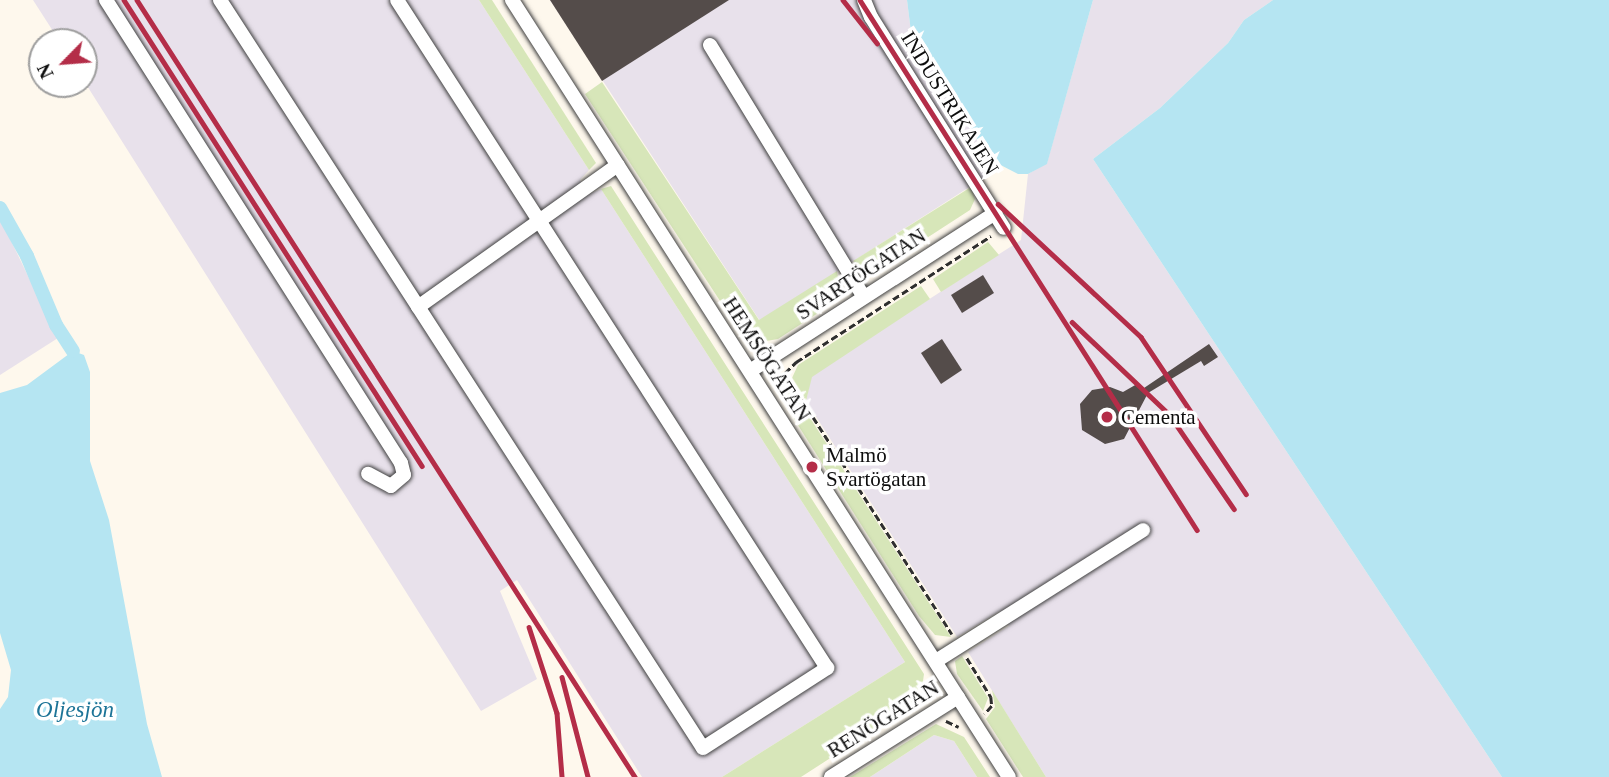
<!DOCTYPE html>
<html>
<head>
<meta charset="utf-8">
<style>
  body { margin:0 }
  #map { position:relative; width:1609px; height:777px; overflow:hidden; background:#fef8ed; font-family:Georgia,serif }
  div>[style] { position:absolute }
  .industrial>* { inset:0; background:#e8e1eb }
  .green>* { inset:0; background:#d7e6b9 }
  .water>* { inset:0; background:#b5e5f2 }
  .canal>* { height:14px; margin:-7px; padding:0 7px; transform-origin:7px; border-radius:7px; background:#b5e5f2 }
  .building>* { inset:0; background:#544c4a }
  .path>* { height:2.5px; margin-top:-1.25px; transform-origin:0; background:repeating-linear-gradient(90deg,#2f2f2f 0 7px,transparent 0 10.5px) }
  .roads { filter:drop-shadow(0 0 2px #404040) drop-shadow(0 0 2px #404040) }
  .minor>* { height:14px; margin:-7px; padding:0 7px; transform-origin:7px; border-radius:7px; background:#fff }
  .rail>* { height:4.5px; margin:-2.25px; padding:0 2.25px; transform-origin:2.25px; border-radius:2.25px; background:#b42d48 }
  .dots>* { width:19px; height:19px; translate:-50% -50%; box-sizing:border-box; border:4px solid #fff; border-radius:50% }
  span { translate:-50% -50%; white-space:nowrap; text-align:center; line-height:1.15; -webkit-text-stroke:7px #fff; paint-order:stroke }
  .street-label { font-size:21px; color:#0d0d0d }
  .poi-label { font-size:21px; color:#0d0d0d }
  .left { translate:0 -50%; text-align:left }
  .water-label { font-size:23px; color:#1d7497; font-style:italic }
  .north { position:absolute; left:28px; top:28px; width:70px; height:70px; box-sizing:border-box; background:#fff; border:2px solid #9e9e9e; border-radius:50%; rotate:245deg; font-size:19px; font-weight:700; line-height:28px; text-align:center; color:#0d0d0d }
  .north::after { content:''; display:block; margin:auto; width:24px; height:32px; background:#b42d48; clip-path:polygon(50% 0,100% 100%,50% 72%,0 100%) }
</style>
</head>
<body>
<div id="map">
  <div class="industrial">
    <i style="clip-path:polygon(33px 0,479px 0,589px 170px,580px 180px,589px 194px,601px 189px,905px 662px,722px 777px,642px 777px,517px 580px,500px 591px,537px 679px,481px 711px,84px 81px,84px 42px,60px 42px)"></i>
    <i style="clip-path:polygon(550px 0,907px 0,911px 32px,989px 159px,985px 177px,760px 321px)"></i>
    <i style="clip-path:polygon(1093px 0,1273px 0,1244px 20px,1228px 43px,1160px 108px,1093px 159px,1502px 777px,1046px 777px,968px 652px,1009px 626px,1000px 611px,957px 637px,806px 401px,811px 377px,827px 365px,1021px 240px,1028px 174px,1047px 163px)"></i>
    <i style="clip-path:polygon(0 218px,58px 338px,0 375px)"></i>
    <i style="clip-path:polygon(934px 735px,954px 741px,977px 777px,870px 777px)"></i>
  </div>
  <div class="green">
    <i style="clip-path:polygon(479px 0,492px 0,596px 163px,589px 170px)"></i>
    <i style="clip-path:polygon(602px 82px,759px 320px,837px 271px,840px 291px,832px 304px,778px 339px,760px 342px,741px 333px,585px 94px)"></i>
    <i style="clip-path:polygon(611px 186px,924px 674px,922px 688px,911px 706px,801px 777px,722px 777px,905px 662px,601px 189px)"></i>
    <i style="clip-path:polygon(971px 187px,975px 199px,970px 210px,879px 269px,867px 272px,853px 261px)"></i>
    <i style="clip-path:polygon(988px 242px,999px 255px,941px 292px,933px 279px)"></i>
    <i style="clip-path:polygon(921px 286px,930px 299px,812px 377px,806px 401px,792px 378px,798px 365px)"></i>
    <i style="clip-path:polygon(779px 375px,785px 379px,951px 637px,935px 635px,919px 616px,782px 400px)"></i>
    <i style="clip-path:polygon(962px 656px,988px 698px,983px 711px,957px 674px,955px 661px)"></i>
    <i style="clip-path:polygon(992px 690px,1046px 777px,1023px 777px,986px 719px,995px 707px)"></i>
    <i style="clip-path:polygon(936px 724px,964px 737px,990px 777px,977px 777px,954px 741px,934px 735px,870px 777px,850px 777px)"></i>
  </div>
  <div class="water">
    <i style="clip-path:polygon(907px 0,1093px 0,1047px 164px,1028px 174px,1018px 174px,989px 159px,911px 32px)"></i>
    <i style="clip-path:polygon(1273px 0,1609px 0,1609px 777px,1502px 777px,1093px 159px,1160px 108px,1228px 43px,1244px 20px)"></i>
    <i style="clip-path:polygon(73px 351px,84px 355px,90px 372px,90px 461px,109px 520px,147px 724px,162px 777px,0 777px,0 709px,8px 697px,11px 670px,0 633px,0 393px,27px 385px)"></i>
  </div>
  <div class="canal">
    <i style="left:0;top:208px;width:55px;rotate:60.6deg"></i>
    <i style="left:27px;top:256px;width:75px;rotate:67.2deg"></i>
    <i style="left:56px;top:325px;width:31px;rotate:57deg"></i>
  </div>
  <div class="building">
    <i style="clip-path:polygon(550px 0,729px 0,602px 81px)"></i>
    <i style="clip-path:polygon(983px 275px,994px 293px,962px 313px,951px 295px)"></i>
    <i style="clip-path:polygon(942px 339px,962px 370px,941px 384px,921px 353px)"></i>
    <i style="clip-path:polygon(1209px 344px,1218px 357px,1204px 366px,1201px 361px,1148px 393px,1124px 439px,1105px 444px,1082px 430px,1080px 404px,1092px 390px,1110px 387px,1123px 392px,1137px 384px,1144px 388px)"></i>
  </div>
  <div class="path">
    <i style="left:785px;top:373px;width:310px;rotate:57.4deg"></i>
    <i style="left:785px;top:373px;width:16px;rotate:-45deg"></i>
    <i style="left:796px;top:362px;width:232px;rotate:-32.9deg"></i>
    <i style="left:967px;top:658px;width:46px;rotate:58.4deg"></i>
    <i style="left:991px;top:697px;width:9px;rotate:84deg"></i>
    <i style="left:992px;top:706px;width:11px;rotate:131deg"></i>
    <i style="left:946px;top:721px;width:14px;rotate:25deg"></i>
  </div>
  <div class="roads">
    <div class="minor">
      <i style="left:106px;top:0;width:549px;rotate:57.5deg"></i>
      <i style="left:401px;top:463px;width:12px;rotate:76deg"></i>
      <i style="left:404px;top:475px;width:17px;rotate:140deg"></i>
      <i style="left:391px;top:486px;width:26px;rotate:-152deg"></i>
      <i style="left:220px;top:0;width:890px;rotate:57.15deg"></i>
      <i style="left:703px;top:748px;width:148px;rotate:-32.8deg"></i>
      <i style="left:827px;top:668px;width:794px;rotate:-122.77deg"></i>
      <i style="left:512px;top:0;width:922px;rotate:57.4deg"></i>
      <i style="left:864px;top:0;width:18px;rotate:68deg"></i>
      <i style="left:871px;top:17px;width:249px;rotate:57.8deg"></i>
      <i style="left:710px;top:45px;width:295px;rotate:58.6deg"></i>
      <i style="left:418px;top:307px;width:245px;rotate:-35.4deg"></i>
      <i style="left:750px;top:371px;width:292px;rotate:-32.8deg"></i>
      <i style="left:936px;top:661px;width:245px;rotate:-32.3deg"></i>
      <i style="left:831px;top:777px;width:150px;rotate:-32.2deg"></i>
    </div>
  </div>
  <div class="rail">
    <i style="left:124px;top:0;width:553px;rotate:57.4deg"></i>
    <i style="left:137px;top:0;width:923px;rotate:57.34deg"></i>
    <i style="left:843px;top:0;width:55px;rotate:51.7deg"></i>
    <i style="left:860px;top:0;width:628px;rotate:57.55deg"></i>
    <i style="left:998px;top:204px;width:195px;rotate:42.9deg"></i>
    <i style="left:1141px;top:337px;width:189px;rotate:56.2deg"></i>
    <i style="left:1072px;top:322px;width:134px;rotate:43.5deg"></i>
    <i style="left:1169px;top:414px;width:115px;rotate:55.6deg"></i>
    <i style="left:529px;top:627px;width:90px;rotate:72deg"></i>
    <i style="left:557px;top:713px;width:64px;rotate:85.5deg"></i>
    <i style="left:562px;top:677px;width:103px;rotate:75.4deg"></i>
  </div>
  <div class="dots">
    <i style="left:1107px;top:417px;background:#b42d48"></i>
    <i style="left:812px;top:467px;background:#b42d48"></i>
  </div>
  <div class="street-label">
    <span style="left:950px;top:103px;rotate:58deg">INDUSTRIKAJEN</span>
    <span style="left:861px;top:274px;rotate:-33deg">SVARTÖGATAN</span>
    <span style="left:767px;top:359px;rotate:57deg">HEMSÖGATAN</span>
    <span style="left:883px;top:719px;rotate:-32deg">RENÖGATAN</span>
  </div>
  <div class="poi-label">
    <span class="left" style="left:1121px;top:417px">Cementa</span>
    <span class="left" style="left:826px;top:467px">Malmö<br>Svartögatan</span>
  </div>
  <div class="water-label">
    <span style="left:75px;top:710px">Oljesjön</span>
  </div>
  <div class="north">N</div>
</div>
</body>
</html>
